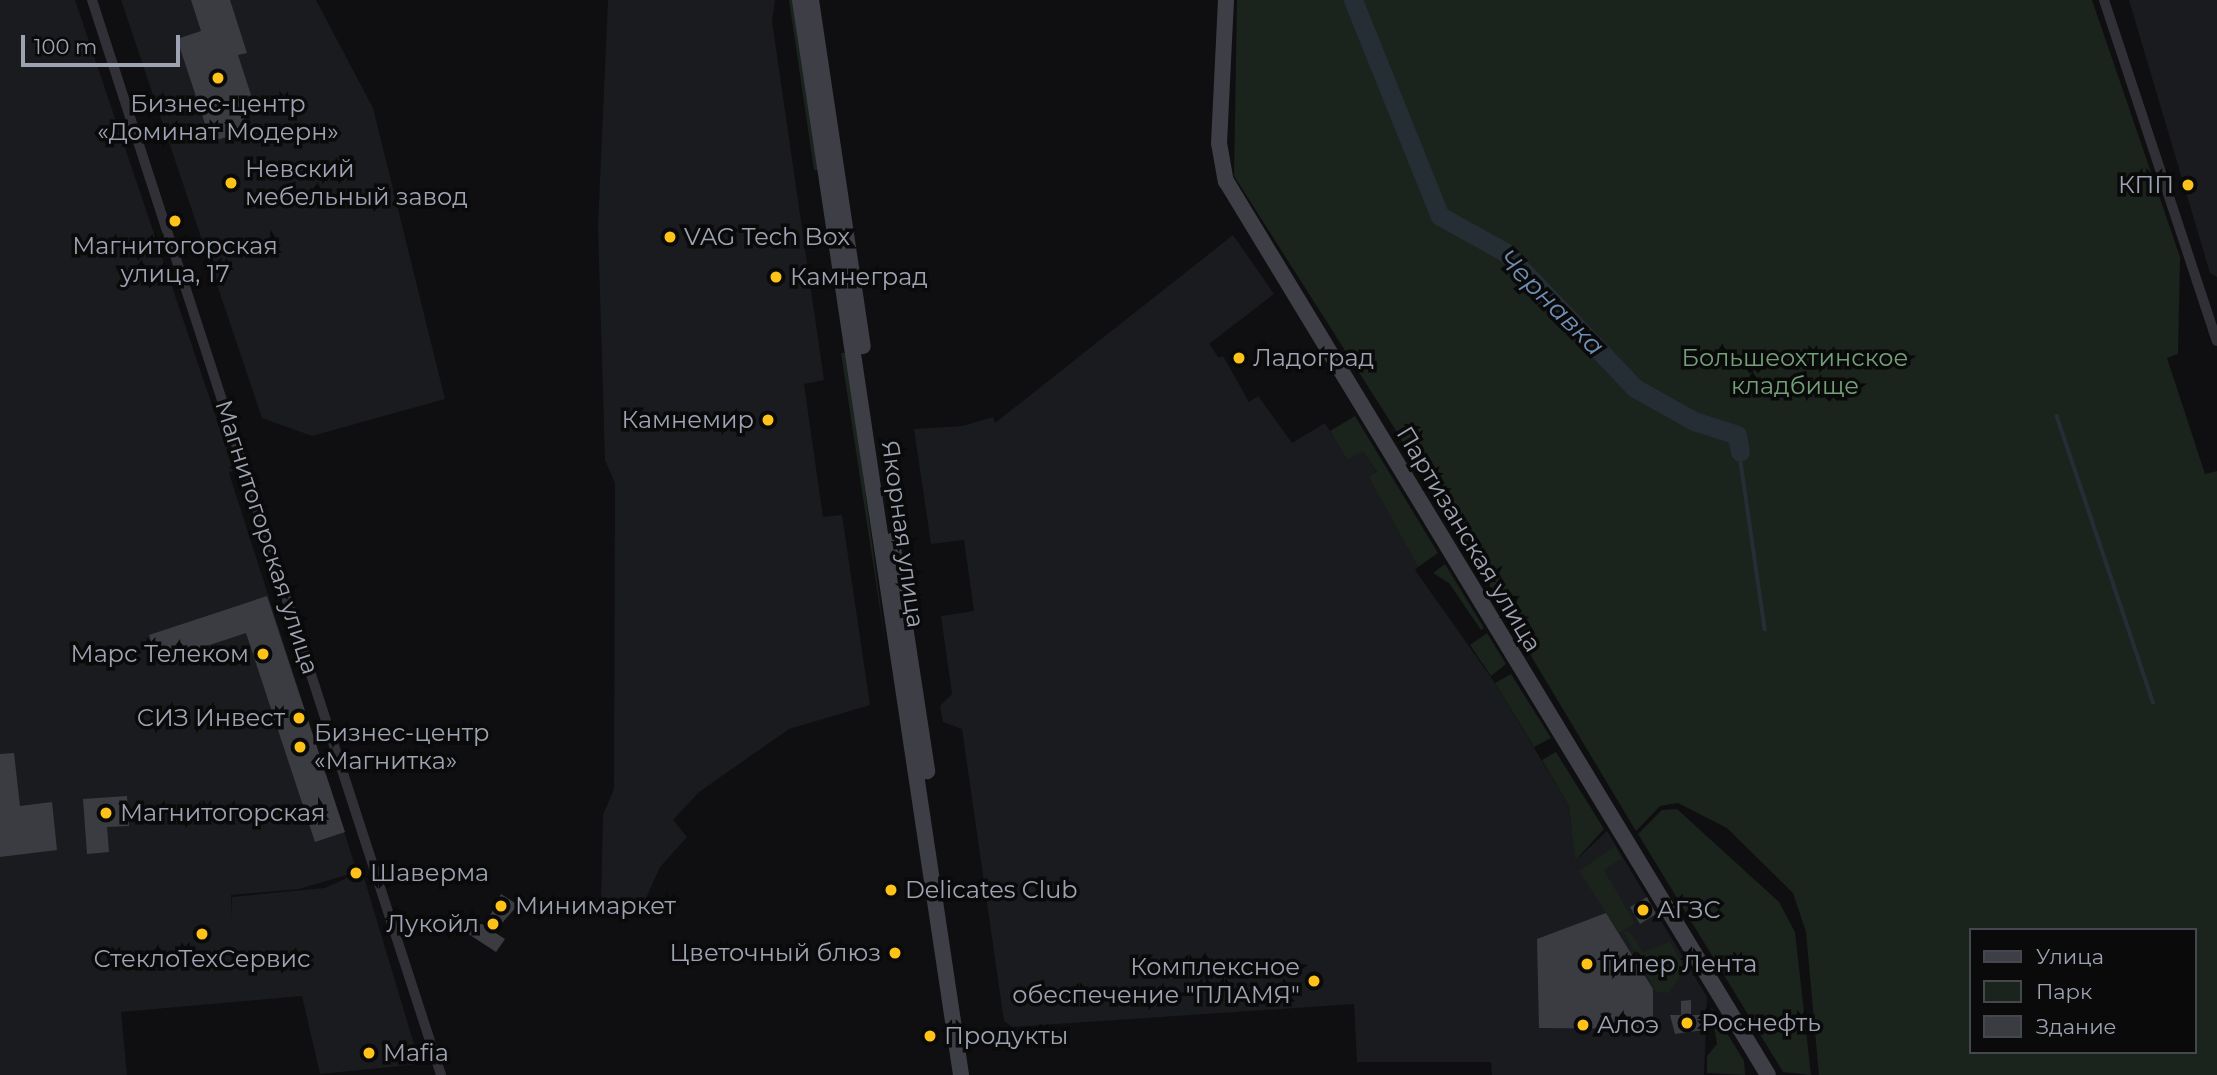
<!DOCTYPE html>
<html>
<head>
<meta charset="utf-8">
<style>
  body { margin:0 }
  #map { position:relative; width:2217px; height:1075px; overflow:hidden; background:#0f0f11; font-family:Montserrat,sans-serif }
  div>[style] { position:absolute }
  .built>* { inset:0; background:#1a1b1e }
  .green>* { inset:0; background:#1b231d }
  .stream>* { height:3.5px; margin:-1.75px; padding:0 1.75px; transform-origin:1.75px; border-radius:1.75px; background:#252d35 }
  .river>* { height:19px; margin:-9.5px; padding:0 9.5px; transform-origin:9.5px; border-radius:9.5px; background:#252d35 }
  .building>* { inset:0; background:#3b3c41 }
  .street>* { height:10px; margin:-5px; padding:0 5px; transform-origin:5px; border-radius:5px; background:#303036 }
  .secondary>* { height:16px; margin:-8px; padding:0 8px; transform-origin:8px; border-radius:8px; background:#3e3f46 }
  .dots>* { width:19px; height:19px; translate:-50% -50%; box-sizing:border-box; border:4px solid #0a0a0b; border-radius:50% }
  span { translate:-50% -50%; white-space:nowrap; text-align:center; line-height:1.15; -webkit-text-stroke:7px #0a0a0b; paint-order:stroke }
  .poi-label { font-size:24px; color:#9ea3b3 }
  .left { translate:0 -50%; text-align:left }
  .right { translate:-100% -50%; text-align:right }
  .park-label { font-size:24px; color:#73a079 }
  .street-label { font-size:24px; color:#9ea3b3 }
  .water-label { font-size:26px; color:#718fb3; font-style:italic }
  .legend { position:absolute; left:1969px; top:928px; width:228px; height:126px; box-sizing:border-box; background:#0a0a0b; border:2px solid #45474e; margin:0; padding:9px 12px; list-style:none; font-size:21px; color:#9ea3b3 }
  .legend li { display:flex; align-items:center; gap:14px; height:35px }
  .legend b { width:35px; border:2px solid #45474e }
  .scale { position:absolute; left:21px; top:35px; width:159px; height:32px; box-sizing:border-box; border:4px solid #9ea3b3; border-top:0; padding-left:9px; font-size:21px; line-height:24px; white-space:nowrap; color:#9ea3b3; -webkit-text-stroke:5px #0a0a0b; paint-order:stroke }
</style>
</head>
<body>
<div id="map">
  <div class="built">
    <i style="clip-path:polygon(0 0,75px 0,234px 470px,229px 473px,357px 872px,299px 889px,231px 895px,232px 918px,232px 897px,325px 888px,362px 871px,420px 1064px,320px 1074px,302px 996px,121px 1012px,127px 1075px,0 1075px)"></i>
    <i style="clip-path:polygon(121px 0,316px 0,373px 108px,445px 399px,312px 436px,262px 418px)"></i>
    <i style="clip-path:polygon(608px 0,775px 0,772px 21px,824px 380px,804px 384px,823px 517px,842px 515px,870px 705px,789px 729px,699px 792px,673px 820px,687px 837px,660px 867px,638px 916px,601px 903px,603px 815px,614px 789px,615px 483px,605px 460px,598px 226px)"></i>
    <i style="clip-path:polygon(2129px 0,2217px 0,2217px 277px,2210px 273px)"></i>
    <i style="clip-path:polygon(1233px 235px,1274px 294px,1209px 344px,1219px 358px,1223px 356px,1249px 402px,1258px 396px,1292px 443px,1325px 423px,1347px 460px,1363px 450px,1377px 473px,1370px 478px,1418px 567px,1415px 570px,1495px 683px,1569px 806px,1575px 861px,1607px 831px,1707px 997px,1704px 1075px,1492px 1075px,1491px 1062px,1357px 1062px,1354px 1004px,1012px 1027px,1004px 1021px,962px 729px,943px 722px,940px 706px,952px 694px,941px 616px,974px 611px,964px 540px,931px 544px,914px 429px,963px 426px,993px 417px,995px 423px)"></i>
  </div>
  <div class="green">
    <i style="clip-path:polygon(789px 0,794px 0,819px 170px,814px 170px)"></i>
    <i style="clip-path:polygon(evenodd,1237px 0,2092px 0,2180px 257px,2178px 354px,2167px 358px,2205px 474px,2217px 471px,2217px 1075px,1819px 1075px,1806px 932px,1793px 893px,1727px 828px,1678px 803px,1660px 806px,1636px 831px,1395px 429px,1234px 176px,1237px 0,1970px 930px,2194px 930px,2194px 1052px,1970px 1052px,1970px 930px)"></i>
    <i style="clip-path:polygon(841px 353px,847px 353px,886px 648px)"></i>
    <i style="clip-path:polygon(1355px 416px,1438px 553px,1418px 567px,1369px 477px,1377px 472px,1363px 451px,1347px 460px,1330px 431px)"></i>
    <i style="clip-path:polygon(1445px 564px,1484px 628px,1481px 630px,1449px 583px,1433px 573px)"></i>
    <i style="clip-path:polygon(1487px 633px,1506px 664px,1491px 676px,1470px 645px)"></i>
    <i style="clip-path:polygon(1511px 674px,1551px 738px,1534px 747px,1495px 683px)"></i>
    <i style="clip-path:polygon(1556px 752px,1604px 829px,1575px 861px,1569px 806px,1542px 760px)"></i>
    <i style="clip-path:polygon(1677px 809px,1779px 902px,1795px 932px,1811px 1075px,1783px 1072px,1638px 834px,1662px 810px)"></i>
    <i style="clip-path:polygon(1615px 846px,1622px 858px,1604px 870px,1635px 923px,1619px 933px,1579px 871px)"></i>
    <i style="clip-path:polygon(1623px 931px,1630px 932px,1643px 952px,1670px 942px,1685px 968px,1669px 993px,1656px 992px)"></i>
    <i style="clip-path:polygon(1711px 1007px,1744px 1061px,1745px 1075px,1707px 1073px,1707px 1056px,1717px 1044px)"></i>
  </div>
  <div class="stream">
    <i style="left:2057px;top:416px;width:302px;rotate:71.4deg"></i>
    <i style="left:1741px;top:462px;width:169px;rotate:81.8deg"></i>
  </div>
  <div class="river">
    <i style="left:1353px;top:0;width:233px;rotate:68.1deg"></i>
    <i style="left:1440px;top:216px;width:74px;rotate:29deg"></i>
    <i style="left:1505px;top:252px;width:188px;rotate:46.3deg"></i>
    <i style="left:1635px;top:388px;width:68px;rotate:29.2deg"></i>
    <i style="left:1694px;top:421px;width:45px;rotate:18deg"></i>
    <i style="left:1737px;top:435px;width:17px;rotate:80deg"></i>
  </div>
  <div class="building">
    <i style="clip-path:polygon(191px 0,230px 0,247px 53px,238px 55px,251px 95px,238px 100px,248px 130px,211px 142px,177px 39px,201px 31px)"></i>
    <i style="clip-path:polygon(267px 596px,345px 832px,315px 842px,246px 633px,158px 662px,149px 635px)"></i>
    <i style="clip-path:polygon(14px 753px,20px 806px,52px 802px,57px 850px,0 857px,0 754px)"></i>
    <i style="clip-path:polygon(127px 796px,129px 826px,107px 827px,109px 852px,87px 854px,83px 799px)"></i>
    <i style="clip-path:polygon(501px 894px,518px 905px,494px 932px,505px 939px,496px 952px,467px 933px,476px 920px,485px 926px)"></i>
    <i style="clip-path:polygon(1647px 897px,1656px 914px,1640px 924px,1630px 907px)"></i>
    <i style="clip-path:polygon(1606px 913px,1653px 989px,1653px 1029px,1539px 1028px,1537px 939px)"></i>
    <i style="clip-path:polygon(1691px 1000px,1691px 1015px,1703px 1015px,1704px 1030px,1675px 1034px,1670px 1015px,1681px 1015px,1681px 1001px)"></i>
  </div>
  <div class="street">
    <i style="left:92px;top:0;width:1130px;rotate:72.01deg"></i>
    <i style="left:2104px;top:0;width:359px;rotate:71.7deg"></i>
  </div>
  <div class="secondary">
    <i style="left:800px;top:0;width:1087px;rotate:81.48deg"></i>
    <i style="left:811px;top:0;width:350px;rotate:81.5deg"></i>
    <i style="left:1226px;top:0;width:143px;rotate:92.8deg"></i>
    <i style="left:1219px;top:143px;width:39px;rotate:80deg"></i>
    <i style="left:1226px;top:181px;width:1045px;rotate:58.77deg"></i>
    <i style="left:892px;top:541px;width:233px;rotate:81.3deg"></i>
  </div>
  <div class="dots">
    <i style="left:218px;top:78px;background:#ffc219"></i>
    <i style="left:231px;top:183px;background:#ffc219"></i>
    <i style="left:2188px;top:185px;background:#ffc219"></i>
    <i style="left:175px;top:221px;background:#ffc219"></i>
    <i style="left:670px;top:237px;background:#ffc219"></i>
    <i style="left:776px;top:277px;background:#ffc219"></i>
    <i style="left:1239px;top:358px;background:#ffc219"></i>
    <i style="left:768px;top:420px;background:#ffc219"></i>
    <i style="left:263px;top:654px;background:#ffc219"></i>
    <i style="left:299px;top:718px;background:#ffc219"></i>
    <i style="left:300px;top:747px;background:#ffc219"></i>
    <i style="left:106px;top:813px;background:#ffc219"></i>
    <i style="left:356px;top:873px;background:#ffc219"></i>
    <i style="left:891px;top:890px;background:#ffc219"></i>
    <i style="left:501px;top:906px;background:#ffc219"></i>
    <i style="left:1643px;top:910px;background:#ffc219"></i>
    <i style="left:493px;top:924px;background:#ffc219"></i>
    <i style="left:202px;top:934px;background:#ffc219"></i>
    <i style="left:895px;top:953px;background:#ffc219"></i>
    <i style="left:1587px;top:964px;background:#ffc219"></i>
    <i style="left:1314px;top:981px;background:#ffc219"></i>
    <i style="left:1687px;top:1023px;background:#ffc219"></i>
    <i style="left:1583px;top:1025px;background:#ffc219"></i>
    <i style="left:930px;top:1036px;background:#ffc219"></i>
    <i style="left:369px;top:1053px;background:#ffc219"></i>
  </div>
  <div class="poi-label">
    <span style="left:218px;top:118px">Бизнес-центр<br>«Доминат Модерн»</span>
    <span class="left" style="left:245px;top:183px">Невский<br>мебельный завод</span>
    <span class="right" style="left:2174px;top:185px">КПП</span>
    <span class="left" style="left:684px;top:237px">VAG Tech Box</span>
    <span style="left:175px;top:260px">Магнитогорская<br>улица, 17</span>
    <span class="left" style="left:790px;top:277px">Камнеград</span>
    <span class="left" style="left:1253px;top:358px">Ладоград</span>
    <span class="right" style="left:754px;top:420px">Камнемир</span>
    <span class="right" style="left:249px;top:654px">Марс Телеком</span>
    <span class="right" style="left:285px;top:718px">СИЗ Инвест</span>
    <span class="left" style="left:314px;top:747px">Бизнес-центр<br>«Магнитка»</span>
    <span class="left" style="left:120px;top:813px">Магнитогорская</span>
    <span class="left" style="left:370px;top:873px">Шаверма</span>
    <span class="left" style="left:905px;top:890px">Delicates Club</span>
    <span class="left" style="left:515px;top:906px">Минимаркет</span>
    <span class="left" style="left:1657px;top:910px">АГЗС</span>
    <span class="right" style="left:479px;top:924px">Лукойл</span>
    <span class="right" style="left:881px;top:953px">Цветочный блюз</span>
    <span style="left:202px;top:959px">СтеклоТехСервис</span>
    <span class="left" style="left:1601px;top:964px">Гипер Лента</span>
    <span class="right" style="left:1300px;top:981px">Комплексное<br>обеспечение "ПЛАМЯ"</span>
    <span class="left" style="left:1701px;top:1023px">Роснефть</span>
    <span class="left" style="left:1597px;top:1025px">Алоэ</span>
    <span class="left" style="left:944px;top:1036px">Продукты</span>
    <span class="left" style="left:383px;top:1053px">Mafia</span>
  </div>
  <div class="park-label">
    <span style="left:1795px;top:372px">Большеохтинское<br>кладбище</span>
  </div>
  <div class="street-label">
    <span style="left:903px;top:534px;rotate:82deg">Якорная улица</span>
    <span style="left:267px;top:537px;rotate:72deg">Магнитогорская улица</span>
    <span style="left:1469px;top:539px;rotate:59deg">Партизанская улица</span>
  </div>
  <div class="water-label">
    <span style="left:1551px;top:303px;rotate:45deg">Чернавка</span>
  </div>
  <ul class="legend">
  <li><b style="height:9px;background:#3e3f46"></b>Улица</li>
  <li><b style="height:19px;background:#1b231d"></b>Парк</li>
  <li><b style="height:19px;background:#3b3c41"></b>Здание</li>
  </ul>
  <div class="scale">100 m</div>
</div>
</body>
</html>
